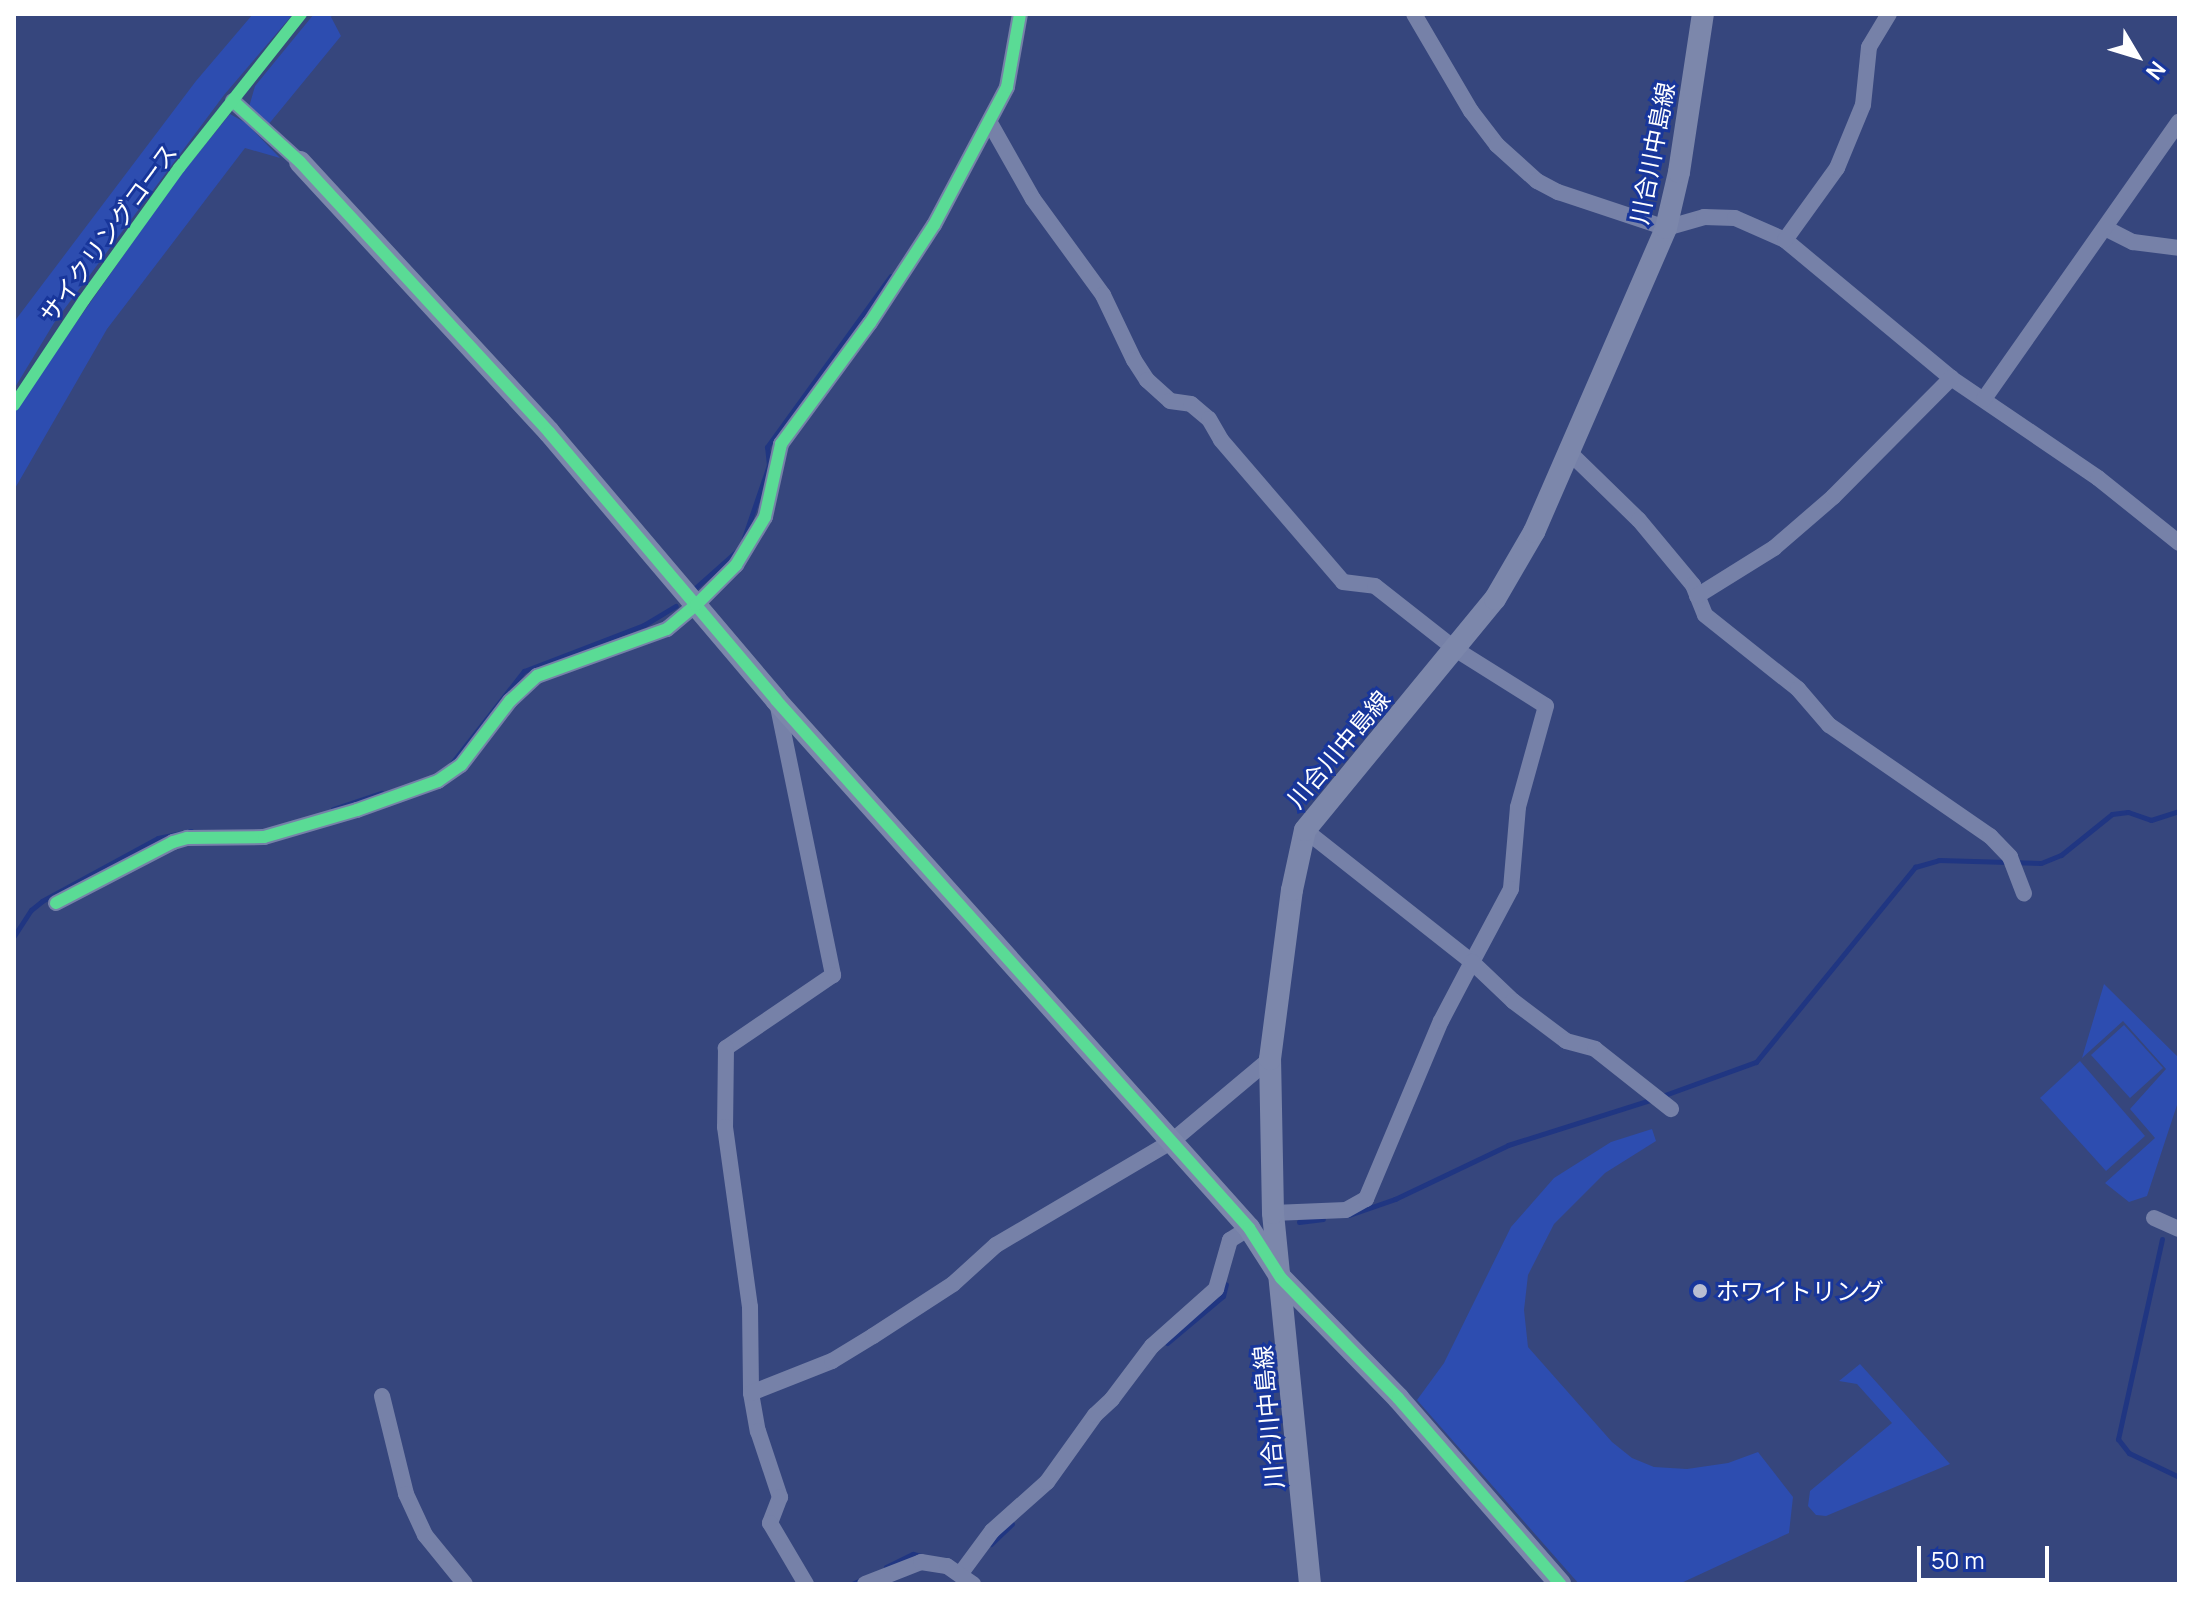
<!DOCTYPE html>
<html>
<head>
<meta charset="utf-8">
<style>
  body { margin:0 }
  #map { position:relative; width:2193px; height:1598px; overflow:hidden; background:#36467d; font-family:Manrope,"Noto Sans JP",sans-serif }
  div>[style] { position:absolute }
  .green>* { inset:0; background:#2d4db0 }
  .stream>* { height:5px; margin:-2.5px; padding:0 2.5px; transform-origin:2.5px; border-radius:2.5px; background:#203682 }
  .street>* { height:16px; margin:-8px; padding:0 8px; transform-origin:8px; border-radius:8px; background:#7681a8 }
  .secondary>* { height:22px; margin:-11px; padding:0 11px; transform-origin:11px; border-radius:11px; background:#7c87ab }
  .cycleway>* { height:12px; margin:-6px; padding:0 6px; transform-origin:6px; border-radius:6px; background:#5adb95 }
  .dots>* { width:22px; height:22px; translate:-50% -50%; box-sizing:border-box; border:4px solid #18369b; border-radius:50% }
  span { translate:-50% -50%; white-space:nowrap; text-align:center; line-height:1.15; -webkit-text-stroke:6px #18369b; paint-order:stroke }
  .street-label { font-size:24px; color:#fff }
  .poi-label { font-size:24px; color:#fff }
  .left { translate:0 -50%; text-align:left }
  .frame { position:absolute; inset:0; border:16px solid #fff; pointer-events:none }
  .north { position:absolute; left:2097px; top:16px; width:80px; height:80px; -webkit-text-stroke:6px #18369b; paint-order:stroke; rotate:128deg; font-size:22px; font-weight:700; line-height:32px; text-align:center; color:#fff }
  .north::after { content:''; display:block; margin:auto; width:28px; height:36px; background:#fff; clip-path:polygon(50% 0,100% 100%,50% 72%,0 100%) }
  .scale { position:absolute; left:1917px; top:1546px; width:132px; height:36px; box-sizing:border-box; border:4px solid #fff; border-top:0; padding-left:10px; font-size:24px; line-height:28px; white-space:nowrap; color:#fff; -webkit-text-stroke:6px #18369b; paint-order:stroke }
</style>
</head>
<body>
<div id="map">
  <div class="green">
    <i style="clip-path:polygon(253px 14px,293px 14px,224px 95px,54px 323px,14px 389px,14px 322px,196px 81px)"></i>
    <i style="clip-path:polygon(314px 14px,333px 14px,331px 17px,341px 36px,268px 125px,249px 107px,255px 86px)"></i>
    <i style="clip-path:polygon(230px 114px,246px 123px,280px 158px,245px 148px,107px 329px,14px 490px,14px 411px,175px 182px)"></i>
    <i style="clip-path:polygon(2104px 984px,2179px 1058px,2179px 1099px,2147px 1196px,2129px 1202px,2105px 1183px,2155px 1138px,2130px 1109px,2166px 1069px,2123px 1021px,2082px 1058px)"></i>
    <i style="clip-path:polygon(2124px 1025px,2163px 1068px,2130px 1098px,2091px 1055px)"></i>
    <i style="clip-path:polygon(2080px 1061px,2145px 1136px,2106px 1171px,2040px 1098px)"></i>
    <i style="clip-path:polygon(1652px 1129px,1656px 1141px,1605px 1173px,1554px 1224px,1528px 1275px,1524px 1310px,1528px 1347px,1612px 1442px,1632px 1458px,1654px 1467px,1687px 1469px,1728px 1463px,1758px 1452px,1793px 1497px,1789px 1533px,1679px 1584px,1579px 1584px,1417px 1400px,1444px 1363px,1511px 1227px,1554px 1178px,1611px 1142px)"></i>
    <i style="clip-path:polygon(1860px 1364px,1950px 1464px,1826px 1516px,1816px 1515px,1808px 1506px,1810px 1491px,1892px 1423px,1857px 1384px,1839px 1381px)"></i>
  </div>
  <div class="stream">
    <i style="left:744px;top:538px;width:77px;rotate:-71.1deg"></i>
    <i style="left:769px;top:465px;width:18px;rotate:-96deg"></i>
    <i style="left:767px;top:447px;width:211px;rotate:-54.1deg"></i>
    <i style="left:694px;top:589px;width:59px;rotate:-41.6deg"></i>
    <i style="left:452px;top:763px;width:117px;rotate:-52deg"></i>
    <i style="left:524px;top:671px;width:129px;rotate:-21deg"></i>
    <i style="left:644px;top:625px;width:37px;rotate:-31deg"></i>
    <i style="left:333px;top:809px;width:51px;rotate:-18.4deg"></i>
    <i style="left:14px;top:936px;width:31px;rotate:-57deg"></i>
    <i style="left:31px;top:910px;width:14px;rotate:-39deg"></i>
    <i style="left:42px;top:901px;width:132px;rotate:-28.5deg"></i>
    <i style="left:158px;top:838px;width:34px;rotate:-12deg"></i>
    <i style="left:1662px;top:1096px;width:100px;rotate:-19.9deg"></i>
    <i style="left:1756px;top:1062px;width:252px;rotate:-50.8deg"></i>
    <i style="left:1915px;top:867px;width:25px;rotate:-16deg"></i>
    <i style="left:1939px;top:860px;width:102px;rotate:1.7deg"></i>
    <i style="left:2041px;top:863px;width:22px;rotate:-22deg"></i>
    <i style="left:2061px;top:855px;width:65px;rotate:-38.8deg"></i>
    <i style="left:2112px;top:814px;width:16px;rotate:-7deg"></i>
    <i style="left:2128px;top:812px;width:24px;rotate:19deg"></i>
    <i style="left:2151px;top:820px;width:29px;rotate:-18deg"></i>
    <i style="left:1349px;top:1215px;width:49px;rotate:-19.2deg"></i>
    <i style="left:1395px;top:1199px;width:125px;rotate:-25.5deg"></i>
    <i style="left:1508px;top:1145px;width:152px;rotate:-17.6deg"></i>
    <i style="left:1299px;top:1222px;width:24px;rotate:-7deg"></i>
    <i style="left:2162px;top:1239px;width:205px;rotate:102.4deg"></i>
    <i style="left:2118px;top:1439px;width:18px;rotate:52deg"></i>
    <i style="left:2129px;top:1453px;width:55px;rotate:25.6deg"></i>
    <i style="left:1167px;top:1343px;width:73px;rotate:-40deg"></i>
    <i style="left:1223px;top:1296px;width:12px;rotate:-76deg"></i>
    <i style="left:991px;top:1544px;width:29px;rotate:-44deg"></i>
    <i style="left:886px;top:1567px;width:30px;rotate:-26deg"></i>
    <i style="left:913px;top:1554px;width:8px;rotate:14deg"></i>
    <i style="left:852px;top:1584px;width:12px;rotate:-24deg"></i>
  </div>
  <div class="street">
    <i style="left:1414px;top:14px;width:113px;rotate:59.6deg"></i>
    <i style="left:1471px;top:111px;width:43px;rotate:52.6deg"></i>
    <i style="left:1497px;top:145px;width:54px;rotate:42deg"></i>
    <i style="left:1537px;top:181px;width:24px;rotate:28deg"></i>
    <i style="left:1558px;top:192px;width:114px;rotate:18.4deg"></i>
    <i style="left:1666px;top:228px;width:40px;rotate:-16deg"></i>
    <i style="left:1704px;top:217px;width:31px;rotate:2deg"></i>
    <i style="left:1735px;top:218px;width:55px;rotate:23.7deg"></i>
    <i style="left:1785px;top:240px;width:216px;rotate:39.7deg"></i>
    <i style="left:1951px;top:378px;width:178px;rotate:34.2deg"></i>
    <i style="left:2098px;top:478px;width:104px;rotate:38.7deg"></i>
    <i style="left:233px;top:101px;width:91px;rotate:42.3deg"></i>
    <i style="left:990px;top:123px;width:87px;rotate:60.5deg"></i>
    <i style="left:1033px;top:199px;width:119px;rotate:53.9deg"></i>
    <i style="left:1103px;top:295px;width:72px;rotate:64.5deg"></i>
    <i style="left:1134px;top:360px;width:24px;rotate:57deg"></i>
    <i style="left:1147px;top:380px;width:31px;rotate:42deg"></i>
    <i style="left:1170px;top:401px;width:21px;rotate:8deg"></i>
    <i style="left:1191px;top:404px;width:23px;rotate:40deg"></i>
    <i style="left:1209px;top:419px;width:24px;rotate:60deg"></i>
    <i style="left:1221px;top:440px;width:187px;rotate:49.3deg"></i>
    <i style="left:1343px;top:582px;width:32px;rotate:7deg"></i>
    <i style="left:1375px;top:586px;width:102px;rotate:38.2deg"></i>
    <i style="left:1455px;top:649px;width:107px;rotate:32.1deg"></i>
    <i style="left:1546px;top:706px;width:105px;rotate:105.5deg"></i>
    <i style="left:1518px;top:807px;width:82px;rotate:94.9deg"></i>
    <i style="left:1511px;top:889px;width:83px;rotate:118.1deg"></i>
    <i style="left:1472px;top:962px;width:213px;rotate:-141.7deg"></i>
    <i style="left:2107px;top:229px;width:29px;rotate:27deg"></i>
    <i style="left:2133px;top:242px;width:46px;rotate:7.4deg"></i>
    <i style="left:1785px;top:240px;width:89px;rotate:-54.2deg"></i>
    <i style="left:1837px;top:168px;width:68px;rotate:-67.6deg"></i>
    <i style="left:1863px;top:105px;width:58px;rotate:-84.1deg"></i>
    <i style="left:1869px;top:47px;width:39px;rotate:-59deg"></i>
    <i style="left:1984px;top:399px;width:339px;rotate:-54.9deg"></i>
    <i style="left:1570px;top:453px;width:96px;rotate:44.2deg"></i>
    <i style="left:1639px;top:520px;width:85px;rotate:50.3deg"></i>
    <i style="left:1693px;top:585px;width:32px;rotate:68deg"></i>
    <i style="left:1705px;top:615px;width:119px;rotate:38.5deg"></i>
    <i style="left:1798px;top:689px;width:48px;rotate:49.3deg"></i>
    <i style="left:1829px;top:725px;width:196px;rotate:34.6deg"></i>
    <i style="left:1990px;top:836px;width:29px;rotate:46deg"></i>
    <i style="left:2010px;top:857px;width:39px;rotate:69deg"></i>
    <i style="left:1697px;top:596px;width:91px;rotate:-31.9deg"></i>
    <i style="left:1774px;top:548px;width:78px;rotate:-40.8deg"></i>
    <i style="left:1833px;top:497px;width:168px;rotate:-45.2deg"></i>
    <i style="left:777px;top:702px;width:279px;rotate:78.4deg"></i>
    <i style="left:833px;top:975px;width:130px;rotate:145.7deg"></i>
    <i style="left:726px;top:1048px;width:79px;rotate:90.7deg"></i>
    <i style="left:725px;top:1127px;width:182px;rotate:82.1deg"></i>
    <i style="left:750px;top:1307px;width:86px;rotate:89.3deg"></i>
    <i style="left:751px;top:1393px;width:39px;rotate:80deg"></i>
    <i style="left:758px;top:1431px;width:70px;rotate:71.6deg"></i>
    <i style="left:780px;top:1497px;width:28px;rotate:111deg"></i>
    <i style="left:770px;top:1523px;width:71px;rotate:59.5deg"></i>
    <i style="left:56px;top:903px;width:132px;rotate:-27.5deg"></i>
    <i style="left:173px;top:842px;width:15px;rotate:-16deg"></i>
    <i style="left:187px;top:838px;width:77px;rotate:-0.7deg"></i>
    <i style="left:264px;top:837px;width:97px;rotate:-16.2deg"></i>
    <i style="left:357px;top:810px;width:86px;rotate:-19.7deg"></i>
    <i style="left:438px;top:781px;width:28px;rotate:-35deg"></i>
    <i style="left:461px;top:765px;width:81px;rotate:-52.6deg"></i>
    <i style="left:510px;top:701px;width:37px;rotate:-43deg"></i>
    <i style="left:537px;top:676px;width:138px;rotate:-19.9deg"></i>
    <i style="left:667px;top:629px;width:38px;rotate:-40deg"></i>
    <i style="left:696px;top:605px;width:57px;rotate:-45deg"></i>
    <i style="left:736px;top:565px;width:56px;rotate:-58.9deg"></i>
    <i style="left:765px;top:517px;width:75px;rotate:-77.6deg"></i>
    <i style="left:781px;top:444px;width:150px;rotate:-53.7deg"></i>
    <i style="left:870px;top:323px;width:117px;rotate:-56.9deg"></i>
    <i style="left:934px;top:225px;width:156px;rotate:-62.1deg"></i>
    <i style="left:1007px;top:87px;width:74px;rotate:-79.9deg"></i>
    <i style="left:1273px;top:1213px;width:73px;rotate:-2.4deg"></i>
    <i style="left:1346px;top:1210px;width:23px;rotate:-29deg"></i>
    <i style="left:1366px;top:1199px;width:193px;rotate:-67.2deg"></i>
    <i style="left:1441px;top:1021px;width:67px;rotate:-62.3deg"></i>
    <i style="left:1472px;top:962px;width:57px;rotate:43.6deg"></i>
    <i style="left:1513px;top:1001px;width:66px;rotate:37deg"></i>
    <i style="left:1566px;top:1041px;width:30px;rotate:15deg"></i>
    <i style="left:1595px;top:1049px;width:97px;rotate:38.3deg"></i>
    <i style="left:2154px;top:1218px;width:27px;rotate:24deg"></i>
    <i style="left:751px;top:1393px;width:87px;rotate:-21.6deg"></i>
    <i style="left:832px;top:1361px;width:48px;rotate:-31.4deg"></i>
    <i style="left:873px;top:1336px;width:95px;rotate:-33deg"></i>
    <i style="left:953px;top:1284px;width:58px;rotate:-42.2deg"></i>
    <i style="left:996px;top:1245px;width:203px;rotate:-30.5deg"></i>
    <i style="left:1171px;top:1142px;width:129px;rotate:-40deg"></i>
    <i style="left:382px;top:1396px;width:101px;rotate:76.2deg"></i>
    <i style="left:406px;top:1494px;width:45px;rotate:65.1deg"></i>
    <i style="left:425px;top:1535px;width:63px;rotate:50.8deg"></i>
    <i style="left:961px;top:1573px;width:52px;rotate:-53.6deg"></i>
    <i style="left:992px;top:1531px;width:74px;rotate:-41.7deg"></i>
    <i style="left:1047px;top:1482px;width:82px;rotate:-54.4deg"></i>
    <i style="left:1095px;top:1415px;width:23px;rotate:-43deg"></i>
    <i style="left:1112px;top:1399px;width:66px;rotate:-53deg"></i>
    <i style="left:1152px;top:1346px;width:86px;rotate:-41.7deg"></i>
    <i style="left:1216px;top:1289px;width:51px;rotate:-74.1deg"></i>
    <i style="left:1230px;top:1240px;width:22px;rotate:-32deg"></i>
    <i style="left:865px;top:1584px;width:60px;rotate:-21.4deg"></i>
    <i style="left:921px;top:1562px;width:26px;rotate:9deg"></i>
    <i style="left:947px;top:1566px;width:32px;rotate:35deg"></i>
  </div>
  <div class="secondary">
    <i style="left:300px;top:162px;width:367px;rotate:47.3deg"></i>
    <i style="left:549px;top:432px;width:351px;rotate:49.7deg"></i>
    <i style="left:776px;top:700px;width:709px;rotate:48.14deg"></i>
    <i style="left:1249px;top:1228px;width:59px;rotate:57.4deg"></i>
    <i style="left:1281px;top:1278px;width:168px;rotate:45.7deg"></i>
    <i style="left:1398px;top:1398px;width:247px;rotate:48.9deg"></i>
    <i style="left:1310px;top:1584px;width:373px;rotate:-95.7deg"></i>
    <i style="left:1273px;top:1213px;width:154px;rotate:-91.1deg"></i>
    <i style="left:1270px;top:1059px;width:170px;rotate:-82.6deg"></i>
    <i style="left:1292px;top:890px;width:61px;rotate:-77.8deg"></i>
    <i style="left:1305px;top:830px;width:299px;rotate:-50.6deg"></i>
    <i style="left:1495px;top:599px;width:78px;rotate:-59.8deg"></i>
    <i style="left:1534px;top:532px;width:331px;rotate:-66.5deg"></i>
    <i style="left:1666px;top:228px;width:57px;rotate:-76.9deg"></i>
    <i style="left:1679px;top:172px;width:160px;rotate:-81.4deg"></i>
  </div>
  <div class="cycleway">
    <i style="left:233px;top:101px;width:91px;rotate:42.3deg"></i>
    <i style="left:300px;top:162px;width:367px;rotate:47.3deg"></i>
    <i style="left:549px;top:432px;width:351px;rotate:49.7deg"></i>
    <i style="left:776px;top:700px;width:709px;rotate:48.14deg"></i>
    <i style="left:1249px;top:1228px;width:59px;rotate:57.4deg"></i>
    <i style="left:1281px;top:1278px;width:168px;rotate:45.7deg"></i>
    <i style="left:1398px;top:1398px;width:247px;rotate:48.9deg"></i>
    <i style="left:14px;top:405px;width:126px;rotate:-56.3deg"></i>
    <i style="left:84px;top:300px;width:163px;rotate:-54.3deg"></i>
    <i style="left:179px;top:168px;width:196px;rotate:-51.6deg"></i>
    <i style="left:56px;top:903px;width:132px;rotate:-27.5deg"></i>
    <i style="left:173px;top:842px;width:15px;rotate:-16deg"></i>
    <i style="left:187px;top:838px;width:77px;rotate:-0.7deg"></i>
    <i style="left:264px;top:837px;width:97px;rotate:-16.2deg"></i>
    <i style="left:357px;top:810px;width:86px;rotate:-19.7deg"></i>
    <i style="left:438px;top:781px;width:28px;rotate:-35deg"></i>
    <i style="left:461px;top:765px;width:81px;rotate:-52.6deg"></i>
    <i style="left:510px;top:701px;width:37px;rotate:-43deg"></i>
    <i style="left:537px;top:676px;width:138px;rotate:-19.9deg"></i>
    <i style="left:667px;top:629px;width:38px;rotate:-40deg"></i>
    <i style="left:696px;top:605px;width:57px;rotate:-45deg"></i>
    <i style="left:736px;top:565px;width:56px;rotate:-58.9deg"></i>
    <i style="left:765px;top:517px;width:75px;rotate:-77.6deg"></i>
    <i style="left:781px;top:444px;width:150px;rotate:-53.7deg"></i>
    <i style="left:870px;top:323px;width:117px;rotate:-56.9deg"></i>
    <i style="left:934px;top:225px;width:156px;rotate:-62.1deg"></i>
    <i style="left:1007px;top:87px;width:74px;rotate:-79.9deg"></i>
  </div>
  <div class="dots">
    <i style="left:1700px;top:1291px;background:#b9bed2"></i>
  </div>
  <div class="street-label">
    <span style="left:1652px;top:153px;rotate:-79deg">川合川中島線</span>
    <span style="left:108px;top:233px;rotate:-54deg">サイクリングコース</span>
    <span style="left:1338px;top:749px;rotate:-50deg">川合川中島線</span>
    <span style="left:1268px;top:1417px;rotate:-95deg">川合川中島線</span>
  </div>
  <div class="poi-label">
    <span class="left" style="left:1716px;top:1291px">ホワイトリング</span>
  </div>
  <div class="frame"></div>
  <div class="north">N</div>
  <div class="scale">50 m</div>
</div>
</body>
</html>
